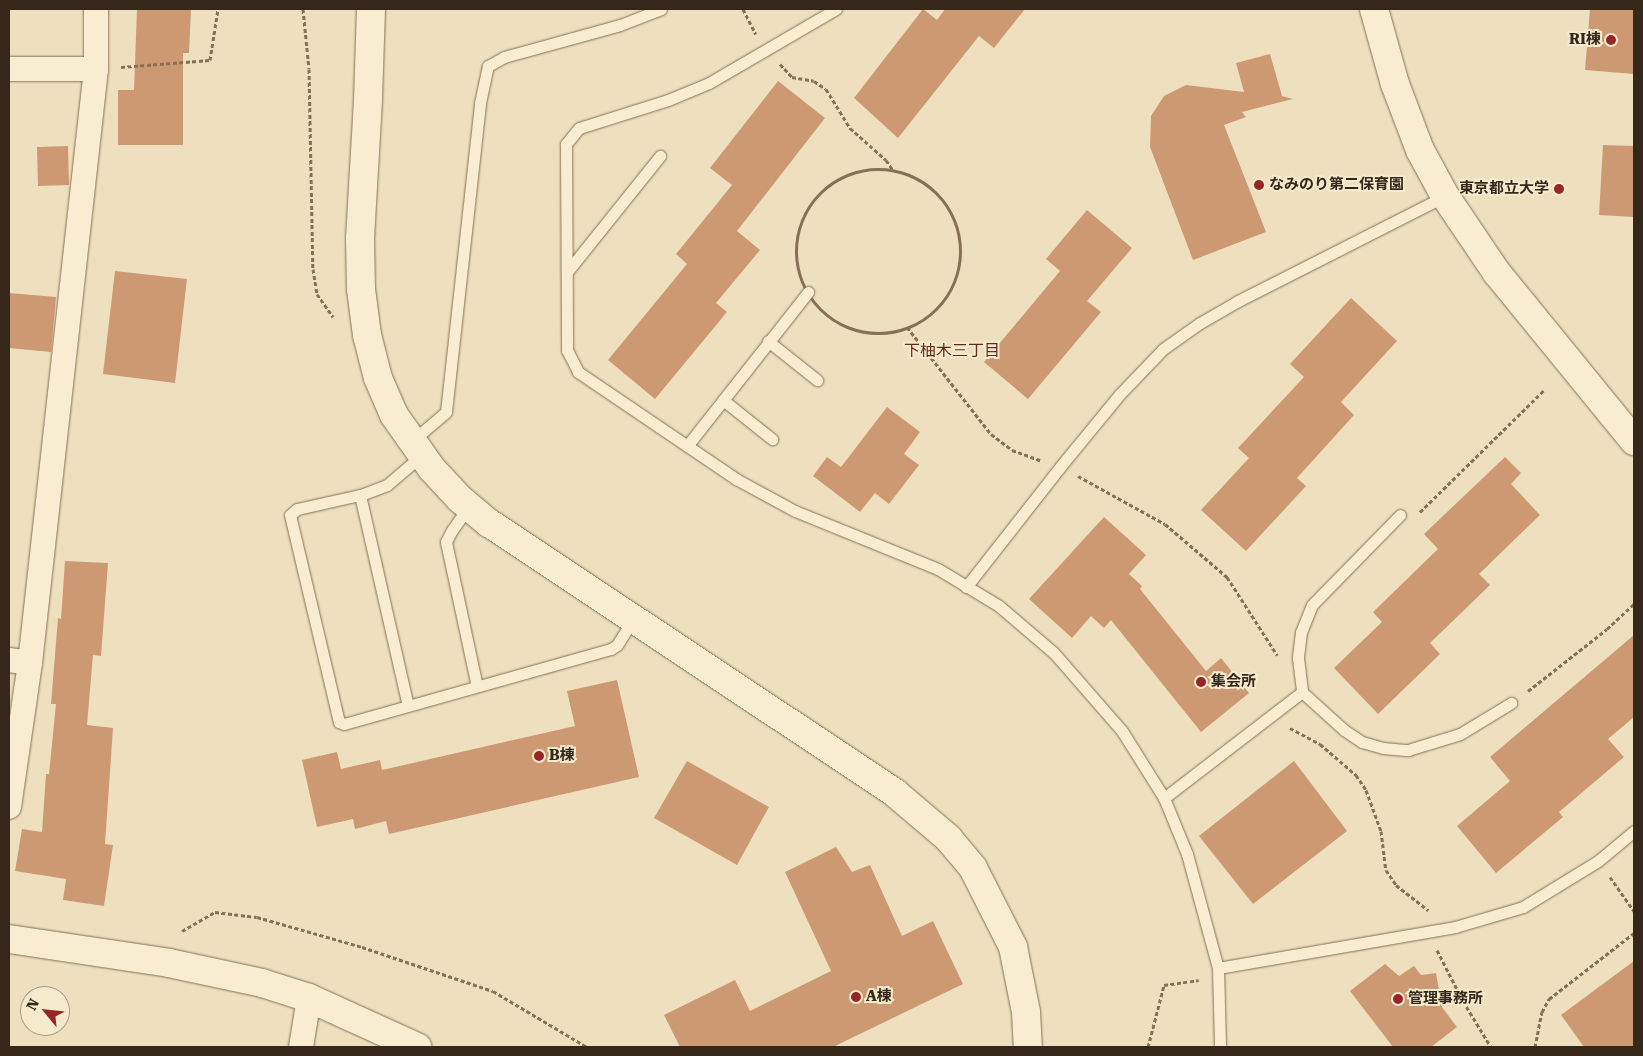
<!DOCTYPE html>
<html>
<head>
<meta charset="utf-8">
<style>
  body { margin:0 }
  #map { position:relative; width:1643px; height:1056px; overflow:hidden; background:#eee0be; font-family:"Roboto Serif","Noto Sans JP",serif }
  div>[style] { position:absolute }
  .building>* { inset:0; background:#cd9973 }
  .path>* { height:3px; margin-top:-1.5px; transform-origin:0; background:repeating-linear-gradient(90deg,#867056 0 4px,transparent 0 6.5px) }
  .path>.ring { margin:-1.5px; padding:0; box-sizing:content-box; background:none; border:3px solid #867056; border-radius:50% }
  .roads { filter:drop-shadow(0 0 1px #867056) drop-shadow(0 0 1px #867056) }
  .service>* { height:11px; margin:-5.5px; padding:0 5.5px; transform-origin:5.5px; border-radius:5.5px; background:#f9edd1 }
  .minor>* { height:24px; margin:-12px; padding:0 12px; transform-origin:12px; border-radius:12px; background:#f9edd1 }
  .tertiary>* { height:28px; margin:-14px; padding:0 14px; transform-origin:14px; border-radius:14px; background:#f9edd1 }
  .dots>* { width:14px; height:14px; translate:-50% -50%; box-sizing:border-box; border:2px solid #f6eacd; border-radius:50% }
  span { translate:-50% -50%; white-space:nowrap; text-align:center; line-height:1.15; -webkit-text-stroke:4px #f6eacd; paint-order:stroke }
  .poi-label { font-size:15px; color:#35281b; font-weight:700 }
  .right { translate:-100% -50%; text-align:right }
  .left { translate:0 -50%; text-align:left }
  .neighbourhood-label { font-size:16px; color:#632a1a }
  .frame { position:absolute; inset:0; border:10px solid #35281b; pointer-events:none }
  .north { position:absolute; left:20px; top:986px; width:50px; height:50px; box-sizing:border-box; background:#f6eacd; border:1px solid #a99c86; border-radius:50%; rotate:298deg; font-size:14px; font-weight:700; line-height:20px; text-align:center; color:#35281b }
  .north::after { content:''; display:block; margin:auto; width:18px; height:22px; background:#962626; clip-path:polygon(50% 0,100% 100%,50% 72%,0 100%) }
</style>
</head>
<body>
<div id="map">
  <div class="building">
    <i style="clip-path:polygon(137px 9px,191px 9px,189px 53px,183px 53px,183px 145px,118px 145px,118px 90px,134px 90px)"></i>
    <i style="clip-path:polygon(923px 9px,937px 20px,945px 9px,1025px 9px,994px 48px,979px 36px,898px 138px,854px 98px)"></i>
    <i style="clip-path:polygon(1590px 9px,1634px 9px,1634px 74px,1585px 70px)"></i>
    <i style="clip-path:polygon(1270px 54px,1282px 96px,1293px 99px,1242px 112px,1246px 117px,1224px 125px,1266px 232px,1193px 260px,1150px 147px,1151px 116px,1164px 96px,1186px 85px,1244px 92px,1236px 63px)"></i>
    <i style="clip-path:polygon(778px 81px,825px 118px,737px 231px,760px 250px,716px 303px,727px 312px,655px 399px,608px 360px,687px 264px,676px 254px,732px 185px,710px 168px)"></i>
    <i style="clip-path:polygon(1603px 145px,1634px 146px,1634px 217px,1599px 215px)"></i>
    <i style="clip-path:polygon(68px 146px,69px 185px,38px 186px,37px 147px)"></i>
    <i style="clip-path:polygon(1087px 210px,1132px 248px,1087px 301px,1101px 312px,1028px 399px,984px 362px,1060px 271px,1046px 259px)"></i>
    <i style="clip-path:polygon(115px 271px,187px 279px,175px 383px,103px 374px)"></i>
    <i style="clip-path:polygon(9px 293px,56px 297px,51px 352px,9px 348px)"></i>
    <i style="clip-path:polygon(1351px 298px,1397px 341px,1341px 402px,1354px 415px,1297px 478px,1306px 486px,1246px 551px,1201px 510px,1249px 458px,1238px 448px,1304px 377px,1290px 364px)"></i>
    <i style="clip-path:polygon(887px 407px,920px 432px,904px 454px,919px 465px,889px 504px,875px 493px,860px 512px,813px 476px,827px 457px,841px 467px)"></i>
    <i style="clip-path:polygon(1505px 457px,1521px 473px,1511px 484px,1540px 515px,1479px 574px,1490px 585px,1430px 643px,1440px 654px,1378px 714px,1334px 668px,1382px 622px,1373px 612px,1438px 549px,1424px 534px)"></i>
    <i style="clip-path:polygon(1104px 517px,1146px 555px,1129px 574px,1142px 586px,1140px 589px,1206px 671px,1221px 658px,1249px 693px,1201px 732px,1111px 620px,1104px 628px,1091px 616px,1072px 638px,1029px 599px)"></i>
    <i style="clip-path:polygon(65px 561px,108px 563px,101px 656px,93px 655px,87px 725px,113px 728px,105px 844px,113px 845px,104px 906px,63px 900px,66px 879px,15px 871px,22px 829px,42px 832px,46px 774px,49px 774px,56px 704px,51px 704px,58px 618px,61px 619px)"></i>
    <i style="clip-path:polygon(1634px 635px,1634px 717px,1608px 739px,1624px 757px,1559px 812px,1563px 817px,1496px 873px,1457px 826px,1510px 781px,1490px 757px)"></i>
    <i style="clip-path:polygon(617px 680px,639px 777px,389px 834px,386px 821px,355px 829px,353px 819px,317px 827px,302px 760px,337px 752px,341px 769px,380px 760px,382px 770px,575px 726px,567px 691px)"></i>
    <i style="clip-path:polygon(687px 761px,769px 807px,737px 865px,654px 818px)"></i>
    <i style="clip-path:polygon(1294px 761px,1347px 831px,1253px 904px,1199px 836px)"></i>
    <i style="clip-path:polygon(836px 847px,852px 872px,870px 865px,902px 936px,933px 921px,963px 984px,833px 1047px,680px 1047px,664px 1015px,735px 980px,750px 1011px,831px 971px,785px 872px)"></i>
    <i style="clip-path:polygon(1634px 961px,1634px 1047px,1584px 1047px,1561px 1015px)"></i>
    <i style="clip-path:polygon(1385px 964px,1399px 976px,1414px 966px,1421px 975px,1436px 973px,1442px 1007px,1457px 1027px,1431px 1047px,1393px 1047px,1350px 991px)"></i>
  </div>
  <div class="path">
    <i style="left:303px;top:9px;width:60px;rotate:84.3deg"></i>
    <i style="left:309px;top:69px;width:200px;rotate:88.9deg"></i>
    <i style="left:313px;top:269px;width:25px;rotate:81deg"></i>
    <i style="left:317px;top:294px;width:28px;rotate:55deg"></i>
    <i style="left:743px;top:9px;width:28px;rotate:63deg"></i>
    <i style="left:780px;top:64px;width:18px;rotate:47deg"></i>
    <i style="left:792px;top:77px;width:22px;rotate:10deg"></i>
    <i style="left:814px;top:81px;width:14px;rotate:34deg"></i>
    <i style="left:826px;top:89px;width:46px;rotate:58.4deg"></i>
    <i style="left:850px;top:128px;width:48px;rotate:41.6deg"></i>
    <i style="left:886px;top:160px;width:12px;rotate:55deg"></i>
    <i style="left:121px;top:67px;width:89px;rotate:-4.5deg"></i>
    <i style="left:210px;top:60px;width:52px;rotate:-81.1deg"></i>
    <i class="ring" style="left:796px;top:169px;width:161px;height:161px"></i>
    <i style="left:907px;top:327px;width:136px;rotate:51.9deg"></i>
    <i style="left:991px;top:434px;width:26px;rotate:37deg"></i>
    <i style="left:1012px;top:450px;width:30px;rotate:20deg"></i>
    <i style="left:1078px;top:476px;width:99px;rotate:28.9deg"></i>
    <i style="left:1165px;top:524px;width:82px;rotate:40.5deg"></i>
    <i style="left:1227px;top:577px;width:93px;rotate:57.3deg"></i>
    <i style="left:1420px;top:512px;width:174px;rotate:-44.5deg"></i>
    <i style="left:1528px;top:691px;width:100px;rotate:-38.1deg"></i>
    <i style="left:1607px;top:629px;width:37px;rotate:-43deg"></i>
    <i style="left:1290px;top:728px;width:34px;rotate:28deg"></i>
    <i style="left:1320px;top:744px;width:48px;rotate:40.7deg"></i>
    <i style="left:1356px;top:775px;width:18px;rotate:56deg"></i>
    <i style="left:1366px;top:790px;width:44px;rotate:69.9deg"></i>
    <i style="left:1381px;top:831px;width:39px;rotate:83deg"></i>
    <i style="left:1386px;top:870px;width:18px;rotate:56deg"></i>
    <i style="left:1396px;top:885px;width:41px;rotate:38deg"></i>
    <i style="left:1610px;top:877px;width:42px;rotate:54.8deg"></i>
    <i style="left:182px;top:931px;width:38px;rotate:-30deg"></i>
    <i style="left:215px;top:912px;width:42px;rotate:6.8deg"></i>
    <i style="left:257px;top:917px;width:109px;rotate:15.9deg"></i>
    <i style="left:362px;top:947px;width:138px;rotate:18.6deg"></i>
    <i style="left:493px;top:991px;width:109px;rotate:30.8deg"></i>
    <i style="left:1437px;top:950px;width:57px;rotate:63deg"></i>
    <i style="left:1463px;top:1001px;width:54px;rotate:58.7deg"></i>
    <i style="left:1148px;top:1047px;width:64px;rotate:-75.5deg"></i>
    <i style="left:1164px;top:985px;width:35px;rotate:-8deg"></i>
    <i style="left:1535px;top:1047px;width:36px;rotate:-79deg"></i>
    <i style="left:1542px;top:1012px;width:15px;rotate:-62deg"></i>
    <i style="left:1549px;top:999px;width:108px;rotate:-37.8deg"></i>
  </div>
  <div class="roads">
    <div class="service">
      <i style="left:836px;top:9px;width:147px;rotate:149.8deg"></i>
      <i style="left:709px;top:83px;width:44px;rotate:157.5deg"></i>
      <i style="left:668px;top:100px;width:93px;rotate:162.5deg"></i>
      <i style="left:579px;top:128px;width:21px;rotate:129deg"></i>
      <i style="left:566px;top:144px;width:206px;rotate:89.7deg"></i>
      <i style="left:567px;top:350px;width:25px;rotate:63deg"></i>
      <i style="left:578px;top:372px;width:191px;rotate:34.1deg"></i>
      <i style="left:736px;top:479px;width:67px;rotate:28.5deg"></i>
      <i style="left:795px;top:511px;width:154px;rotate:22.1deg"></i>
      <i style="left:938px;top:569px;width:71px;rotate:31.2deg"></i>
      <i style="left:999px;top:606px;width:72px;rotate:40.5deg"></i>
      <i style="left:1054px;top:653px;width:103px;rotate:48.9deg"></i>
      <i style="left:1122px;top:731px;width:79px;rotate:57.9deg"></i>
      <i style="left:1164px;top:798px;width:61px;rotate:67.7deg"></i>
      <i style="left:1187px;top:854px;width:118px;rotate:74.8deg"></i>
      <i style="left:1218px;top:968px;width:79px;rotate:88.5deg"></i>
      <i style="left:567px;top:272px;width:149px;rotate:-51.3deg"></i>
      <i style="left:768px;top:341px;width:63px;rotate:38.5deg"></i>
      <i style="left:723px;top:400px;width:63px;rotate:38.5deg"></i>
      <i style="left:413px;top:440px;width:43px;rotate:-40.3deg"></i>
      <i style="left:446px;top:412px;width:311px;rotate:-83.7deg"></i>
      <i style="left:480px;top:103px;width:38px;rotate:-78deg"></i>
      <i style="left:488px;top:66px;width:18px;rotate:-29deg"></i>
      <i style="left:504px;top:57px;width:120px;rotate:-15.4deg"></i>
      <i style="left:620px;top:25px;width:44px;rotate:-21.3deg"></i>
      <i style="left:687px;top:446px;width:196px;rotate:-51.8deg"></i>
      <i style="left:422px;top:455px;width:46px;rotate:139.4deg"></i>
      <i style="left:387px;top:485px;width:25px;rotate:159deg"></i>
      <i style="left:364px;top:494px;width:69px;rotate:167.4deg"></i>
      <i style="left:297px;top:509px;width:9px;rotate:139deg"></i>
      <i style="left:290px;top:515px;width:213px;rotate:76.7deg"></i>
      <i style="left:339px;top:722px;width:5px;rotate:22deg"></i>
      <i style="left:344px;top:724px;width:277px;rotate:-15.7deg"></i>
      <i style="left:611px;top:649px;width:7px;rotate:-34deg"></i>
      <i style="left:617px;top:645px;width:31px;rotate:-58deg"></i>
      <i style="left:360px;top:495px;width:216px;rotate:77.2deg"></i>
      <i style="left:469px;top:506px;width:29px;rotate:125deg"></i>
      <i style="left:452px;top:530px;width:13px;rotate:117deg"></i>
      <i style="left:446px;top:542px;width:147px;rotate:77.9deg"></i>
      <i style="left:1400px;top:515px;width:126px;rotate:134.4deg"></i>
      <i style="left:1312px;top:605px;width:29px;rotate:112deg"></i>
      <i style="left:1301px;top:632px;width:26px;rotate:97deg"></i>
      <i style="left:1298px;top:658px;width:34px;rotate:83deg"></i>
      <i style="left:1302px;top:692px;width:57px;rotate:42.1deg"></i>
      <i style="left:1344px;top:730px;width:22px;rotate:34deg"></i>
      <i style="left:1362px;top:742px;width:22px;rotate:16deg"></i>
      <i style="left:1383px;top:748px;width:25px;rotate:5deg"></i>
      <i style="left:1408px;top:750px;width:54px;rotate:-17.1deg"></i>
      <i style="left:1460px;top:734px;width:60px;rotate:-31.3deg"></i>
      <i style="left:966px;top:587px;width:152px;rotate:-51.9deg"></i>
      <i style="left:1060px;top:467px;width:94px;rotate:-50.6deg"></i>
      <i style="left:1120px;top:394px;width:62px;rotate:-46.3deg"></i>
      <i style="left:1163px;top:349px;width:45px;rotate:-35.1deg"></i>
      <i style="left:1200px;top:323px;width:44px;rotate:-30.1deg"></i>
      <i style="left:1238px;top:301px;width:232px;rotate:-26.9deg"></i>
      <i style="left:1164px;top:798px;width:174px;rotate:-37.5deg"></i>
      <i style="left:1218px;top:968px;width:241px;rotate:-9.8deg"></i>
      <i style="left:1455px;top:927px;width:71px;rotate:-16.4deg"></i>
      <i style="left:1523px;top:907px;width:88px;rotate:-31.5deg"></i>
      <i style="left:1598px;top:861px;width:47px;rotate:-39.8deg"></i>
    </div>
    <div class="minor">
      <i style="left:9px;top:69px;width:87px"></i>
      <i style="left:9px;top:660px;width:21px;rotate:8deg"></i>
      <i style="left:9px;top:807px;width:146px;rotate:-81.7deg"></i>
      <i style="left:30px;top:663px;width:598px;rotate:-83.66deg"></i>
      <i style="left:96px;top:69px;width:60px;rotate:-90deg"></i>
      <i style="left:301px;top:1047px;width:50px;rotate:-80.7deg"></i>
    </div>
    <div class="tertiary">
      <i style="left:371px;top:9px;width:91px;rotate:91.9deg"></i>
      <i style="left:368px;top:100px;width:138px;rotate:93.3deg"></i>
      <i style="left:360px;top:238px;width:51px;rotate:88.9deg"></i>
      <i style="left:361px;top:289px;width:46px;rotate:82.6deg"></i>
      <i style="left:367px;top:335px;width:44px;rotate:75.7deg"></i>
      <i style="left:378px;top:378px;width:40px;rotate:66.6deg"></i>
      <i style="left:394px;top:415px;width:66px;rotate:54.9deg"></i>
      <i style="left:432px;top:469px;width:41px;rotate:47deg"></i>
      <i style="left:460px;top:499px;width:38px;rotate:40deg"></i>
      <i style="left:489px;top:523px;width:488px;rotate:33.6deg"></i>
      <i style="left:895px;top:793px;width:70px;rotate:40.3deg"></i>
      <i style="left:948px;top:838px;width:39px;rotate:50deg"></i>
      <i style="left:973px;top:868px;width:89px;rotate:63.1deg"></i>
      <i style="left:1013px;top:947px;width:66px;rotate:78.7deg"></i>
      <i style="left:1026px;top:1012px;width:35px;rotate:87deg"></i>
      <i style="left:1374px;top:9px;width:78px;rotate:74.4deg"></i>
      <i style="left:1395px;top:84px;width:71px;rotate:69.3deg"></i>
      <i style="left:1420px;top:150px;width:52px;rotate:61.5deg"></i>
      <i style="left:1445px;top:196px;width:93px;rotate:56deg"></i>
      <i style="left:1497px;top:273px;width:217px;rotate:50.8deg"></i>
      <i style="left:9px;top:939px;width:162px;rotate:8.5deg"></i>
      <i style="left:169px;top:963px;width:95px;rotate:12.1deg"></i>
      <i style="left:262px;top:983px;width:49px;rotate:17.7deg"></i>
      <i style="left:309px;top:998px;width:119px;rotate:24.4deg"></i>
    </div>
  </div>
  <div class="dots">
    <i style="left:1611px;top:40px;background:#962626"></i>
    <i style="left:1259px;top:185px;background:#962626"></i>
    <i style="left:1559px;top:189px;background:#962626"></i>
    <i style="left:1201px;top:682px;background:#962626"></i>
    <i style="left:539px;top:756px;background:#962626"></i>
    <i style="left:856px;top:997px;background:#962626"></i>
    <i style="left:1398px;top:999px;background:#962626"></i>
  </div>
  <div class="poi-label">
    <span class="right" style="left:1601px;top:40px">RI棟</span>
    <span class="left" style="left:1269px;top:185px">なみのり第二保育園</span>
    <span class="right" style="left:1549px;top:189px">東京都立大学</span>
    <span class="left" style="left:1211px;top:682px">集会所</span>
    <span class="left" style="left:549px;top:756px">B棟</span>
    <span class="left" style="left:866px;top:997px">A棟</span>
    <span class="left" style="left:1408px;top:999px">管理事務所</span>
  </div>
  <div class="neighbourhood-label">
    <span style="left:952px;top:351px">下柚木三丁目</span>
  </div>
  <div class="frame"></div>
  <div class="north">N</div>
</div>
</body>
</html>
